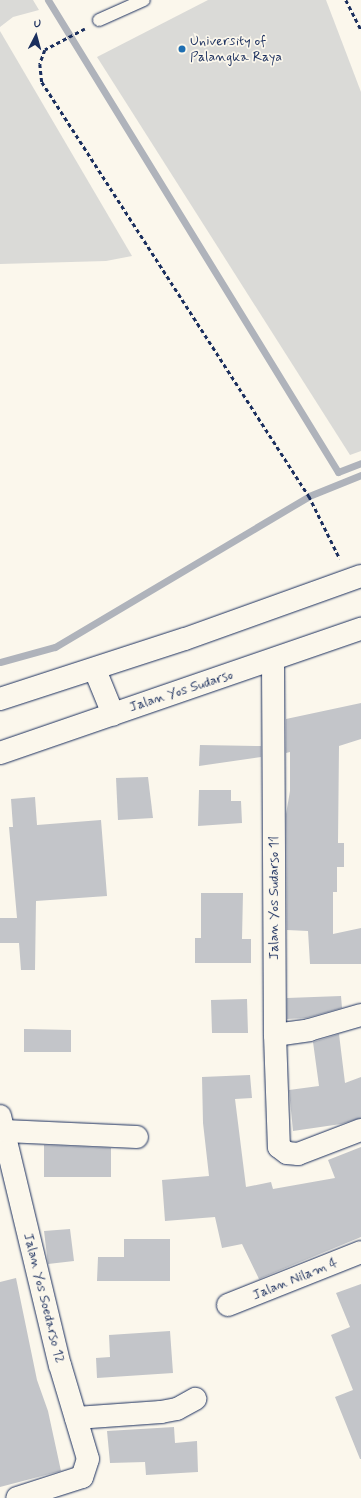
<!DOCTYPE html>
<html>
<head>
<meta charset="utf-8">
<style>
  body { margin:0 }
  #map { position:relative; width:361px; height:1498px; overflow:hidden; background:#fbf7ec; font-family:Mynerve,sans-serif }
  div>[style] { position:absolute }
  .green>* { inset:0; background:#dadad7 }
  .stream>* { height:7px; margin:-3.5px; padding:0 3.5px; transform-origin:3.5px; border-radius:3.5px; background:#afb3bb }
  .building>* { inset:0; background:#c3c5c9 }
  .path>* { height:2.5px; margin-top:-1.25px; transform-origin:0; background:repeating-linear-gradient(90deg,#1b2f5e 0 4px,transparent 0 7px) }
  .roads { filter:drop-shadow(0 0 1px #1b2f5e) drop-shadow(0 0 1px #1b2f5e) }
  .lane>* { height:12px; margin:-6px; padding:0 6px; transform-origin:6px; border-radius:6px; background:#fbf7ec }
  .street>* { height:22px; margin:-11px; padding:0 11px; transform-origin:11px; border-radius:11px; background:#fbf7ec }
  .primary>* { height:22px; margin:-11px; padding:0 11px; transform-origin:11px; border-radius:11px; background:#fbf7ec }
  .dots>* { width:11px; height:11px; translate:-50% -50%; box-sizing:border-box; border:2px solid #fbf7ec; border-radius:50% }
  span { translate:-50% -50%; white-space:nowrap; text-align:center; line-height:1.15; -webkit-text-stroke:3.5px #fbf7ec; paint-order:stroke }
  .poi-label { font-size:14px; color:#1b2f5e }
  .left { translate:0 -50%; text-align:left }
  .street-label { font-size:14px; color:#1b2f5e }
  .north { position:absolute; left:16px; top:16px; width:40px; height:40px; -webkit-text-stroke:3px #fbf7ec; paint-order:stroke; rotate:6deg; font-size:11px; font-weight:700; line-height:16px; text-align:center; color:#1b2f5e }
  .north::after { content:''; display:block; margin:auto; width:14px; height:18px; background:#1b2f5e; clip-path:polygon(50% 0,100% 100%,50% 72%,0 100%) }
</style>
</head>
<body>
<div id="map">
  <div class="green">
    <i style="clip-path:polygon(0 0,33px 0,39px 10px,13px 17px,0 27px)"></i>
    <i style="clip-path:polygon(208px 0,326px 0,361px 92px,361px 451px,350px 455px,97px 57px)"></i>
    <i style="clip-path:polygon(0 31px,132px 256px,106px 261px,0 264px)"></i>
  </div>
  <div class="stream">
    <i style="left:48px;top:0;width:554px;rotate:58.43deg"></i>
    <i style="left:338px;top:472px;width:25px;rotate:-21deg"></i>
    <i style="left:0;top:662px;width:57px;rotate:-15.3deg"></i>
    <i style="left:55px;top:647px;width:295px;rotate:-30.7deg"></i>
    <i style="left:309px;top:496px;width:56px;rotate:-22deg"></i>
  </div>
  <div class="building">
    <i style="clip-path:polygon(361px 703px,361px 739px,339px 746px,338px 843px,344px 843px,344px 867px,337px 867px,337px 892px,333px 892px,333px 934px,361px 928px,361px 964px,310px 964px,308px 931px,287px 930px,286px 814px,290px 791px,290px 752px,286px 753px,286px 719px)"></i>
    <i style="clip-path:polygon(200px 745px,261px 746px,261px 757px,199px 766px)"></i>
    <i style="clip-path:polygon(148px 777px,153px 818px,118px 820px,116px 778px)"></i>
    <i style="clip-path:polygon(199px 790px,231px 790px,231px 801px,241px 801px,242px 823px,198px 826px)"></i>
    <i style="clip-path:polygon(35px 797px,37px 825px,101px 820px,107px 896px,36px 901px,35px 970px,21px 970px,19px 943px,0 943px,0 918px,17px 918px,9px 827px,13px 827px,11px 799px)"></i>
    <i style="clip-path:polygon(201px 893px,243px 893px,242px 939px,251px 939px,251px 963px,195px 963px,195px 938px,201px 938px)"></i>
    <i style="clip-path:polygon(341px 996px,342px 1008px,306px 1018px,287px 1019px,287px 998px)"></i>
    <i style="clip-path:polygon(247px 999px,248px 1033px,212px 1033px,211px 1000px)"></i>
    <i style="clip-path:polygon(24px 1029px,71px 1030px,71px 1052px,24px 1052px)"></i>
    <i style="clip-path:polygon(339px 1034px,345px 1083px,361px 1077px,361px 1118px,341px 1124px,293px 1131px,289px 1090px,319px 1086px,313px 1042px)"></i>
    <i style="clip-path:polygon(250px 1075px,252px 1098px,235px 1099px,246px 1187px,271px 1182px,273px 1189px,335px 1178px,328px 1160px,361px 1147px,361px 1237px,259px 1279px,242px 1244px,222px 1248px,215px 1217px,165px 1221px,162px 1180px,209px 1176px,203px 1123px,202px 1077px)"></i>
    <i style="clip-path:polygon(44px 1145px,111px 1148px,111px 1177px,44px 1177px)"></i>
    <i style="clip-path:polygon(70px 1229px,74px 1261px,48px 1264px,44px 1231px)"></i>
    <i style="clip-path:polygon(124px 1239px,170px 1239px,170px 1281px,97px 1281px,98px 1257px,124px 1257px)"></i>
    <i style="clip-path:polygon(16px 1278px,37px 1380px,48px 1411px,61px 1471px,0 1487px,0 1282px)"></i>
    <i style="clip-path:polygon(361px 1284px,361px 1459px,360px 1459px,335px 1397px,353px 1390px,331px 1335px,350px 1327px,336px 1293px)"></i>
    <i style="clip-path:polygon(170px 1331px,173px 1373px,97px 1378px,96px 1358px,110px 1357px,109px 1335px)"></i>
    <i style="clip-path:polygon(174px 1427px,175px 1443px,197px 1441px,198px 1472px,146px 1475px,145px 1462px,110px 1463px,107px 1431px)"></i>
  </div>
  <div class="path">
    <i style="left:346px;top:0;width:33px;rotate:63deg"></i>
    <i style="left:85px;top:29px;width:45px;rotate:152.3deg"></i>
    <i style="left:45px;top:50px;width:15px;rotate:110deg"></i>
    <i style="left:40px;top:64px;width:18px;rotate:84deg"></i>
    <i style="left:42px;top:82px;width:493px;rotate:57.2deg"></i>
    <i style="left:309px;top:496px;width:70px;rotate:63.8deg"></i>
  </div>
  <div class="roads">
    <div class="lane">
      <i style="left:99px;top:20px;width:49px;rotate:-24deg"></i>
    </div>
    <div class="street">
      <i style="left:273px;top:661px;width:374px;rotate:89.7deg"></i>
      <i style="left:275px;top:1035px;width:112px;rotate:88deg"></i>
      <i style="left:279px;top:1147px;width:10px;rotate:37deg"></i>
      <i style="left:287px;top:1153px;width:11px;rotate:5deg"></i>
      <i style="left:298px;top:1154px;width:67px;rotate:-20.9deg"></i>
      <i style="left:275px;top:1035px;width:34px;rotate:-8deg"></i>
      <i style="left:309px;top:1030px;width:54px;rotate:-16.1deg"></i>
      <i style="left:0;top:1116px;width:256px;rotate:76.5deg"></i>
      <i style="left:60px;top:1365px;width:98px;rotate:73.4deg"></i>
      <i style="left:88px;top:1459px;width:19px;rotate:108deg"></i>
      <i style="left:82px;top:1477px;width:68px;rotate:162.1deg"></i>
      <i style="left:4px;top:1131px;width:133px;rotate:2.6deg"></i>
      <i style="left:228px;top:1305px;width:143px;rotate:-21.7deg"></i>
      <i style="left:76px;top:1418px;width:85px;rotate:-4deg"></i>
      <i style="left:161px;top:1412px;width:16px;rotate:-11deg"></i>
      <i style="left:177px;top:1409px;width:21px;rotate:-29deg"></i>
    </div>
    <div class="primary">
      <i style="left:95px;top:670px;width:48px;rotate:67.8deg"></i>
      <i style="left:0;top:699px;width:194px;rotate:-18deg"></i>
      <i style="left:185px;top:639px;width:187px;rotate:-19.7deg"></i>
      <i style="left:0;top:753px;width:382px;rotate:-19deg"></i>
    </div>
  </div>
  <div class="dots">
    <i style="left:182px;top:49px;background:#1f6fb2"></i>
  </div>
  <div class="poi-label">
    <span class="left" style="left:190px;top:49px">University of<br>Palangka Raya</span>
  </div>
  <div class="street-label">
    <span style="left:181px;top:691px;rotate:-18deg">Jalan Yos Sudarso</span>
    <span style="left:274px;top:898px;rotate:-90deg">Jalan Yos Sudarso 11</span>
    <span style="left:295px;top:1279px;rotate:-22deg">Jalan Nilam 4</span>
    <span style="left:44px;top:1298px;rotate:76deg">Jalan Yos Soedarso 12</span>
  </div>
  <div class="north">U</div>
</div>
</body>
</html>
